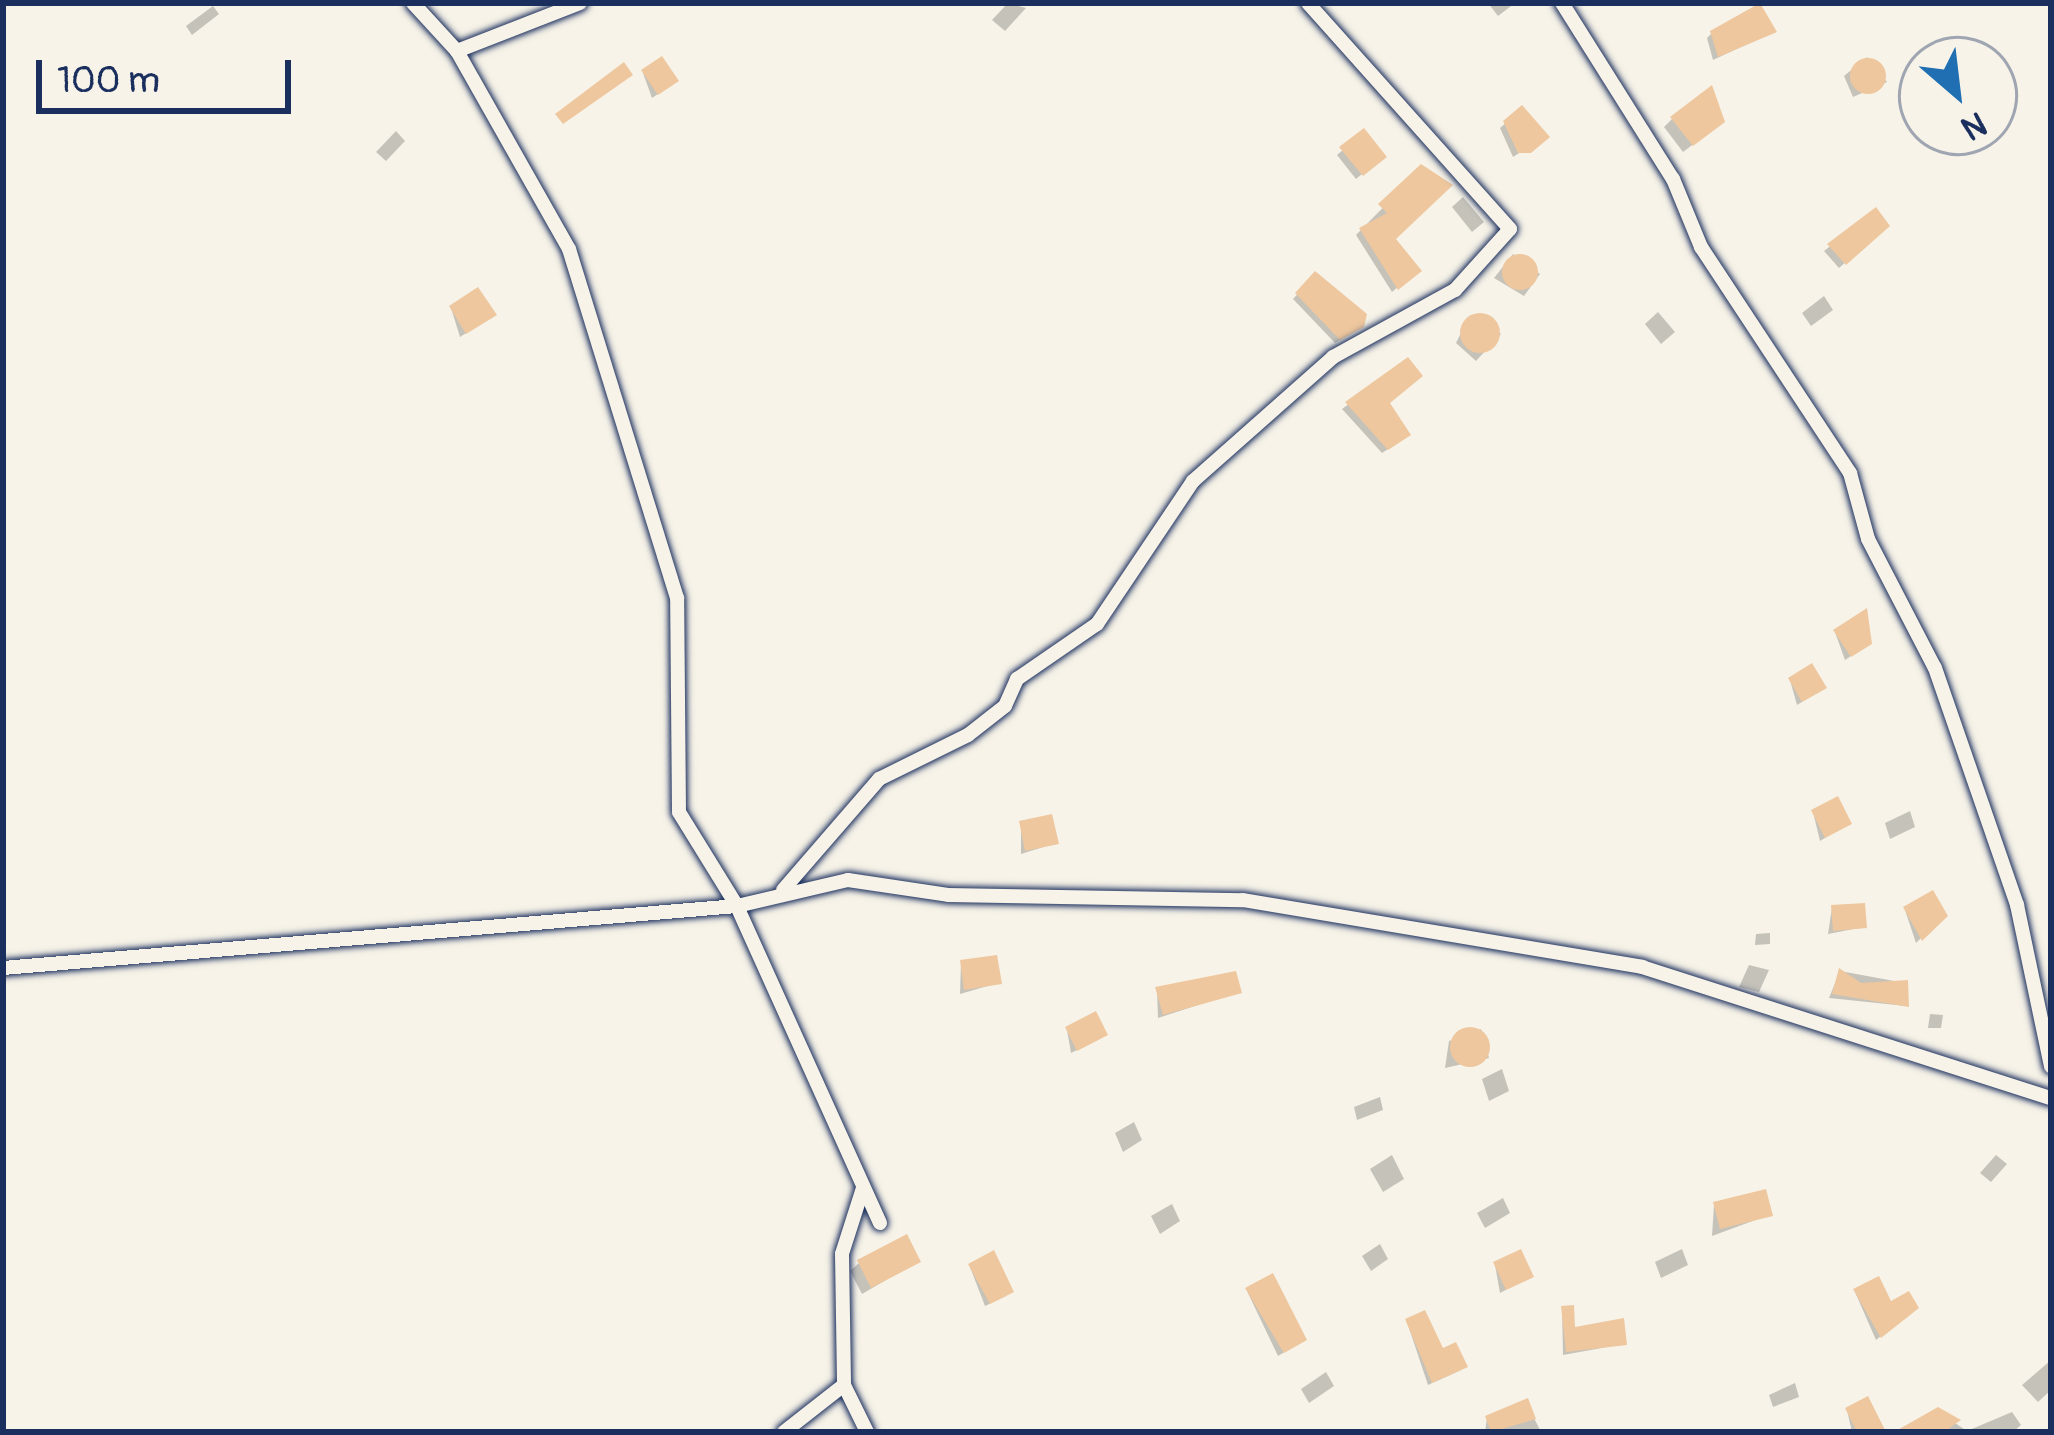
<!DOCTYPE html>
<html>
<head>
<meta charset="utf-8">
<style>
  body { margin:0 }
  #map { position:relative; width:2054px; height:1435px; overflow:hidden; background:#f7f3e8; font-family:Pangolin,sans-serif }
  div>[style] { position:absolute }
  .shadow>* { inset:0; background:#0003 }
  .building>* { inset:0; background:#eec79e }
  .round { border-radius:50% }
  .roads { filter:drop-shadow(0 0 3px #1b2f5e) drop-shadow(0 0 3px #1b2f5e) }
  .street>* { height:14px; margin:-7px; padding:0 7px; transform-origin:7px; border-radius:7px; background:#f7f3e8 }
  span { translate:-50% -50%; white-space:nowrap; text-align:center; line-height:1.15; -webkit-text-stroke:9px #f7f3e8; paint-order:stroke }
  .frame { position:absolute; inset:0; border:6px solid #1b2f5e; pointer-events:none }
  .north { position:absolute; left:1898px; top:36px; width:120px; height:120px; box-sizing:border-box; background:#f7f3e8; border:3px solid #9fa5b1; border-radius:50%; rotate:152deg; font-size:33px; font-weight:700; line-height:48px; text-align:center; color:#1b2f5e }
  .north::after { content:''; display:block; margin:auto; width:42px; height:54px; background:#1f6fb2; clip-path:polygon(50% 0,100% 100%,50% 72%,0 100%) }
  .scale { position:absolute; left:36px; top:60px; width:255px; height:54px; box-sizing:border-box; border:6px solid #1b2f5e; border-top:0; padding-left:15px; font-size:36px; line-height:42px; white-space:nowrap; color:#1b2f5e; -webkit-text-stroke:9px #f7f3e8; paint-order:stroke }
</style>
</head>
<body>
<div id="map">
  <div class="shadow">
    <i style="clip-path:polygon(1008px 3px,1026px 8px,1005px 31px,992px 20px)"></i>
    <i style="clip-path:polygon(1488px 3px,1515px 3px,1498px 16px)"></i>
    <i style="clip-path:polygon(213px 6px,219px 14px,192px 35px,186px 26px)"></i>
    <i style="clip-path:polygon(1773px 32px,1713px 60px,1707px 38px,1712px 33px)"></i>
    <i style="clip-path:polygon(1867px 57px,1887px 82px,1853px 97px,1844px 76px)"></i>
    <i style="clip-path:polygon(643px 73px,670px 86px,652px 98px)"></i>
    <i style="clip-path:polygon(1922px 75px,1922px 120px,1900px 93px)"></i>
    <i style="clip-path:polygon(1522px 109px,1546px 136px,1513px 157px,1500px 128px)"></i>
    <i style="clip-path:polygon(1672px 119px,1712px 130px,1683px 152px,1664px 127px)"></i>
    <i style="clip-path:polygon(396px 131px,405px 141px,386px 161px,376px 152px)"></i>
    <i style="clip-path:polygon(1364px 132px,1378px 161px,1356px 179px,1337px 155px)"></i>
    <i style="clip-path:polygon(1421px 169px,1449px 185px,1392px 239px,1418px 270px,1392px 292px,1356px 235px)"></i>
    <i style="clip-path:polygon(1463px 197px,1484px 222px,1472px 232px,1452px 207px)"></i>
    <i style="clip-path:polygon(1875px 211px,1886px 226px,1839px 268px,1824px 251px)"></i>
    <i style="clip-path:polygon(1513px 254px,1540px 274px,1524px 296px,1494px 278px)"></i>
    <i style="clip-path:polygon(1315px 275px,1356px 331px,1335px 343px,1293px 299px)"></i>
    <i style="clip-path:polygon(1824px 296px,1833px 310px,1811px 326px,1802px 313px)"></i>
    <i style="clip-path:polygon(451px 308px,488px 319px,460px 337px)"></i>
    <i style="clip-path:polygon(1658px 312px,1675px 332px,1661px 344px,1645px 324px)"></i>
    <i style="clip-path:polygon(1470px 315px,1501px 334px,1476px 361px,1456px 343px)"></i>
    <i style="clip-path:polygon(1407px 361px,1387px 403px,1402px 440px,1382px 453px,1342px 409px)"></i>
    <i style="clip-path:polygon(1835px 632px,1863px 648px,1845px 660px)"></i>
    <i style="clip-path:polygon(1790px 680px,1818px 692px,1797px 705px)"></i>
    <i style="clip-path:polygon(1910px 811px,1915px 827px,1890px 839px,1885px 823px)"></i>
    <i style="clip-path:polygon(1813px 812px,1848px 824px,1820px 841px)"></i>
    <i style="clip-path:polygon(1021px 824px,1056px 843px,1021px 854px)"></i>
    <i style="clip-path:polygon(1832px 908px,1864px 927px,1828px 934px)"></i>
    <i style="clip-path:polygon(1905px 910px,1944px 915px,1916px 943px)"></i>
    <i style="clip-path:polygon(1770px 933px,1770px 944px,1755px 945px,1756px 934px)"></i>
    <i style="clip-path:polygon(961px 963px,998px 983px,960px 994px)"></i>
    <i style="clip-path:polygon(1749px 965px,1769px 970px,1759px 992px,1739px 987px)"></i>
    <i style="clip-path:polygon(1840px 971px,1905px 983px,1906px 1006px,1829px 998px)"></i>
    <i style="clip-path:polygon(1157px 989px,1238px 992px,1158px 1018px)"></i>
    <i style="clip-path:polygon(1943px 1015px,1941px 1028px,1928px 1028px,1930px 1014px)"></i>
    <i style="clip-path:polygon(1481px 1029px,1489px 1058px,1445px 1068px,1449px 1041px)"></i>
    <i style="clip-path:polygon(1067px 1030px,1099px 1039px,1071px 1053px)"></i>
    <i style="clip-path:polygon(1502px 1069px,1509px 1091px,1489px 1101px,1482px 1079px)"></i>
    <i style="clip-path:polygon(1380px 1097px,1383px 1110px,1357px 1120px,1354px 1107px)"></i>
    <i style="clip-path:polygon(1134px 1122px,1142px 1140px,1123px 1152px,1115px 1133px)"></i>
    <i style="clip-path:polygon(1392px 1155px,1404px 1179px,1383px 1192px,1370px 1169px)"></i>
    <i style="clip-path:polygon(1996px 1155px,2007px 1164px,1991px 1182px,1980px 1173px)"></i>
    <i style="clip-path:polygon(1503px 1198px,1510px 1213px,1485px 1228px,1477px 1213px)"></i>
    <i style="clip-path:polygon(1172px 1204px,1180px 1221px,1160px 1234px,1151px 1216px)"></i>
    <i style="clip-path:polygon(1714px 1205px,1769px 1215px,1712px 1236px)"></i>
    <i style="clip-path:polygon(1380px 1244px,1388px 1259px,1371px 1271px,1362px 1256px)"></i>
    <i style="clip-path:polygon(1682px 1249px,1688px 1265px,1661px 1278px,1655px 1262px)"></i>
    <i style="clip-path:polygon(917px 1262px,862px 1294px,850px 1271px,859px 1263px)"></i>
    <i style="clip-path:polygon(1495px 1265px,1531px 1276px,1500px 1293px)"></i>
    <i style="clip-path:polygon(970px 1267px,1006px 1296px,985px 1306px)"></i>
    <i style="clip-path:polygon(1247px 1291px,1298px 1344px,1278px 1356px)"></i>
    <i style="clip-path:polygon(1855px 1292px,1890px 1305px,1910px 1312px,1876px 1340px)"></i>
    <i style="clip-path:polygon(1562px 1309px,1572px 1331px,1624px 1344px,1563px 1355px)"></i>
    <i style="clip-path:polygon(1407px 1322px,1441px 1352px,1461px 1370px,1428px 1385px)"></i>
    <i style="clip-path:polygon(2051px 1360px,2051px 1390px,2038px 1402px,2022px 1385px)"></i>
    <i style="clip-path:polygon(1326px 1372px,1334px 1386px,1309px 1403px,1301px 1389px)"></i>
    <i style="clip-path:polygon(1795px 1383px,1799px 1397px,1773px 1407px,1769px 1395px)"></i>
    <i style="clip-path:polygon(1526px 1402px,1541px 1432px,1485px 1432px,1487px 1418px)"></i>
    <i style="clip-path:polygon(1847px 1410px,1883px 1432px,1852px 1432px)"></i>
    <i style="clip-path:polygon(1937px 1411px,1967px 1431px,2012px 1412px,2021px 1425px,2013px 1432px,1902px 1432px)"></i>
  </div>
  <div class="building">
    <i style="clip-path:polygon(1760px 3px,1777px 32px,1718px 57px,1710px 31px)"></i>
    <i style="clip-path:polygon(662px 56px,679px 81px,658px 95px,641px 70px)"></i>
    <i class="round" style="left:1850px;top:58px;width:36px;height:36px"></i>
    <i style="clip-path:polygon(624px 62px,633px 75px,563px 124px,555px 114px)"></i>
    <i style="clip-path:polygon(1712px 85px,1725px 122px,1693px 146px,1670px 117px)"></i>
    <i style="clip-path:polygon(1522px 105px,1550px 137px,1531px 153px,1518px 153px,1503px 121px)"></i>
    <i style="clip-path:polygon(1364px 128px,1387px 157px,1363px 176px,1339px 147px)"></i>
    <i style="clip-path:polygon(1421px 164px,1453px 185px,1396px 239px,1422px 271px,1398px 290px,1359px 228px,1387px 213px,1378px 204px)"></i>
    <i style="clip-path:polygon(1876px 207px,1890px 226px,1846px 265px,1827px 244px)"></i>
    <i class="round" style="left:1502px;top:254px;width:36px;height:36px"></i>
    <i style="clip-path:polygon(1315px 271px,1367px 314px,1364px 327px,1340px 340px,1295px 293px)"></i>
    <i style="clip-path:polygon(478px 287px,497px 315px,466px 334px,449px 306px)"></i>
    <i class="round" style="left:1460px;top:313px;width:40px;height:40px"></i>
    <i style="clip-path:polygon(1408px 357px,1423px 376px,1390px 403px,1411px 435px,1388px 450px,1345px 402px)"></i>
    <i style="clip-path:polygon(1867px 608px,1872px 644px,1851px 657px,1833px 630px)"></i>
    <i style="clip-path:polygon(1812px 663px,1827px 688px,1802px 702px,1788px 678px)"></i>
    <i style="clip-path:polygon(1838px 796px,1852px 824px,1825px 838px,1811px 810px)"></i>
    <i style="clip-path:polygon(1052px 814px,1059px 844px,1025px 851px,1019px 821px)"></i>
    <i style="clip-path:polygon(1933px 890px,1948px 916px,1922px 941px,1903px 907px)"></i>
    <i style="clip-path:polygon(1865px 903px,1867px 928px,1833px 931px,1831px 905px)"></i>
    <i style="clip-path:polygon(997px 955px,1002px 984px,964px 990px,960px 960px)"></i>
    <i style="clip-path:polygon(1839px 968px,1861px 983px,1908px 980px,1909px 1007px,1832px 994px)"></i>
    <i style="clip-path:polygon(1236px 971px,1242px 993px,1163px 1015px,1155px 987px)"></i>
    <i style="clip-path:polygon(1096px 1011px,1108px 1035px,1077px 1051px,1065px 1027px)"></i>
    <i class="round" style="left:1450px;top:1027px;width:40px;height:40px"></i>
    <i style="clip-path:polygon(1766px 1189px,1773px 1216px,1720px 1229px,1713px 1202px)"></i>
    <i style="clip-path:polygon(907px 1234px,921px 1262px,871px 1288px,857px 1260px)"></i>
    <i style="clip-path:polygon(1521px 1249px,1534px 1277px,1506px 1290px,1493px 1262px)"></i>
    <i style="clip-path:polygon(994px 1250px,1014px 1292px,990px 1304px,968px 1264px)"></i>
    <i style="clip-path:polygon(1273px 1273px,1307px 1340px,1284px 1353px,1245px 1288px)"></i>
    <i style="clip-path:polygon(1879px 1276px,1891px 1301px,1909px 1291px,1919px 1308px,1881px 1338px,1853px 1289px)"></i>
    <i style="clip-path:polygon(1574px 1305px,1575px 1327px,1624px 1318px,1627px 1345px,1566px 1352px,1561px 1306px)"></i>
    <i style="clip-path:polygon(1425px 1310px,1443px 1348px,1456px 1342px,1468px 1367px,1432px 1383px,1405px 1319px)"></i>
    <i style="clip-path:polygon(1868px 1396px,1886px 1432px,1857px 1432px,1845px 1408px)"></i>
    <i style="clip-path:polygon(1528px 1398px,1536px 1419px,1491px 1432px,1485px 1416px)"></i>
    <i style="clip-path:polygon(1938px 1407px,1961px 1420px,1944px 1432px,1894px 1432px)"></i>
  </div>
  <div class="roads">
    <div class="street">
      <i style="left:1562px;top:3px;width:208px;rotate:57.8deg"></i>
      <i style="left:1673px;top:179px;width:74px;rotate:67.6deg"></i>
      <i style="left:1701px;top:247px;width:271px;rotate:56.6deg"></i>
      <i style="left:1850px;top:473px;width:68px;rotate:74.7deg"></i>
      <i style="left:1868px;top:539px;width:145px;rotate:62.6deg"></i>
      <i style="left:1935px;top:668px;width:251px;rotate:70.9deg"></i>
      <i style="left:2017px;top:905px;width:165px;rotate:78.1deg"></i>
      <i style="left:457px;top:51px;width:132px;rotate:-21.3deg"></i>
      <i style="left:783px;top:890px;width:147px;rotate:-49.1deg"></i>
      <i style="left:879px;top:779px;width:99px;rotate:-26.3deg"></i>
      <i style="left:968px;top:735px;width:47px;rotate:-38.1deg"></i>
      <i style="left:1005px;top:706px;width:30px;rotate:-66deg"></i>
      <i style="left:1017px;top:679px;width:97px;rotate:-34.5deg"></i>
      <i style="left:1097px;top:624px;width:172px;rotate:-56.1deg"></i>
      <i style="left:1193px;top:481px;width:187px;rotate:-41.5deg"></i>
      <i style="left:1333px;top:357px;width:139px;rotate:-28.8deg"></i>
      <i style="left:1455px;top:290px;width:82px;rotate:-48deg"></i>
      <i style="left:1510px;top:229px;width:303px;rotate:-131.8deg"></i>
      <i style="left:3px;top:968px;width:737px;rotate:-4.83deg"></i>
      <i style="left:737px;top:906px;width:110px;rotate:-121.7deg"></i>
      <i style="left:679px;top:812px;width:214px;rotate:-90.5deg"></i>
      <i style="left:677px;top:598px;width:365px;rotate:-107.2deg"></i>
      <i style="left:569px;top:249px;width:227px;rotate:-119.5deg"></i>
      <i style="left:457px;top:51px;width:65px;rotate:-132.5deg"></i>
      <i style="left:863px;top:1188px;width:69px;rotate:107.7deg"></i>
      <i style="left:842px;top:1254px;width:131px;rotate:89.1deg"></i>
      <i style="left:844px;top:1385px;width:52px;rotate:63.9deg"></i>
      <i style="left:880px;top:1223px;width:348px;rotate:-114.3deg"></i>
      <i style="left:737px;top:906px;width:114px;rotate:-13.2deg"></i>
      <i style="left:848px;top:880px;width:101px;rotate:8.5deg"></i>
      <i style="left:948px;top:895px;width:295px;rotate:1deg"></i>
      <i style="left:1243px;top:900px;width:405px;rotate:9.5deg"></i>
      <i style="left:1642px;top:967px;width:429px;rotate:17.8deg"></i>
      <i style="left:784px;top:1432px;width:76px;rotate:-38.1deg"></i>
    </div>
  </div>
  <div class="frame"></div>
  <div class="north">N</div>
  <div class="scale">100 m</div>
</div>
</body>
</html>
